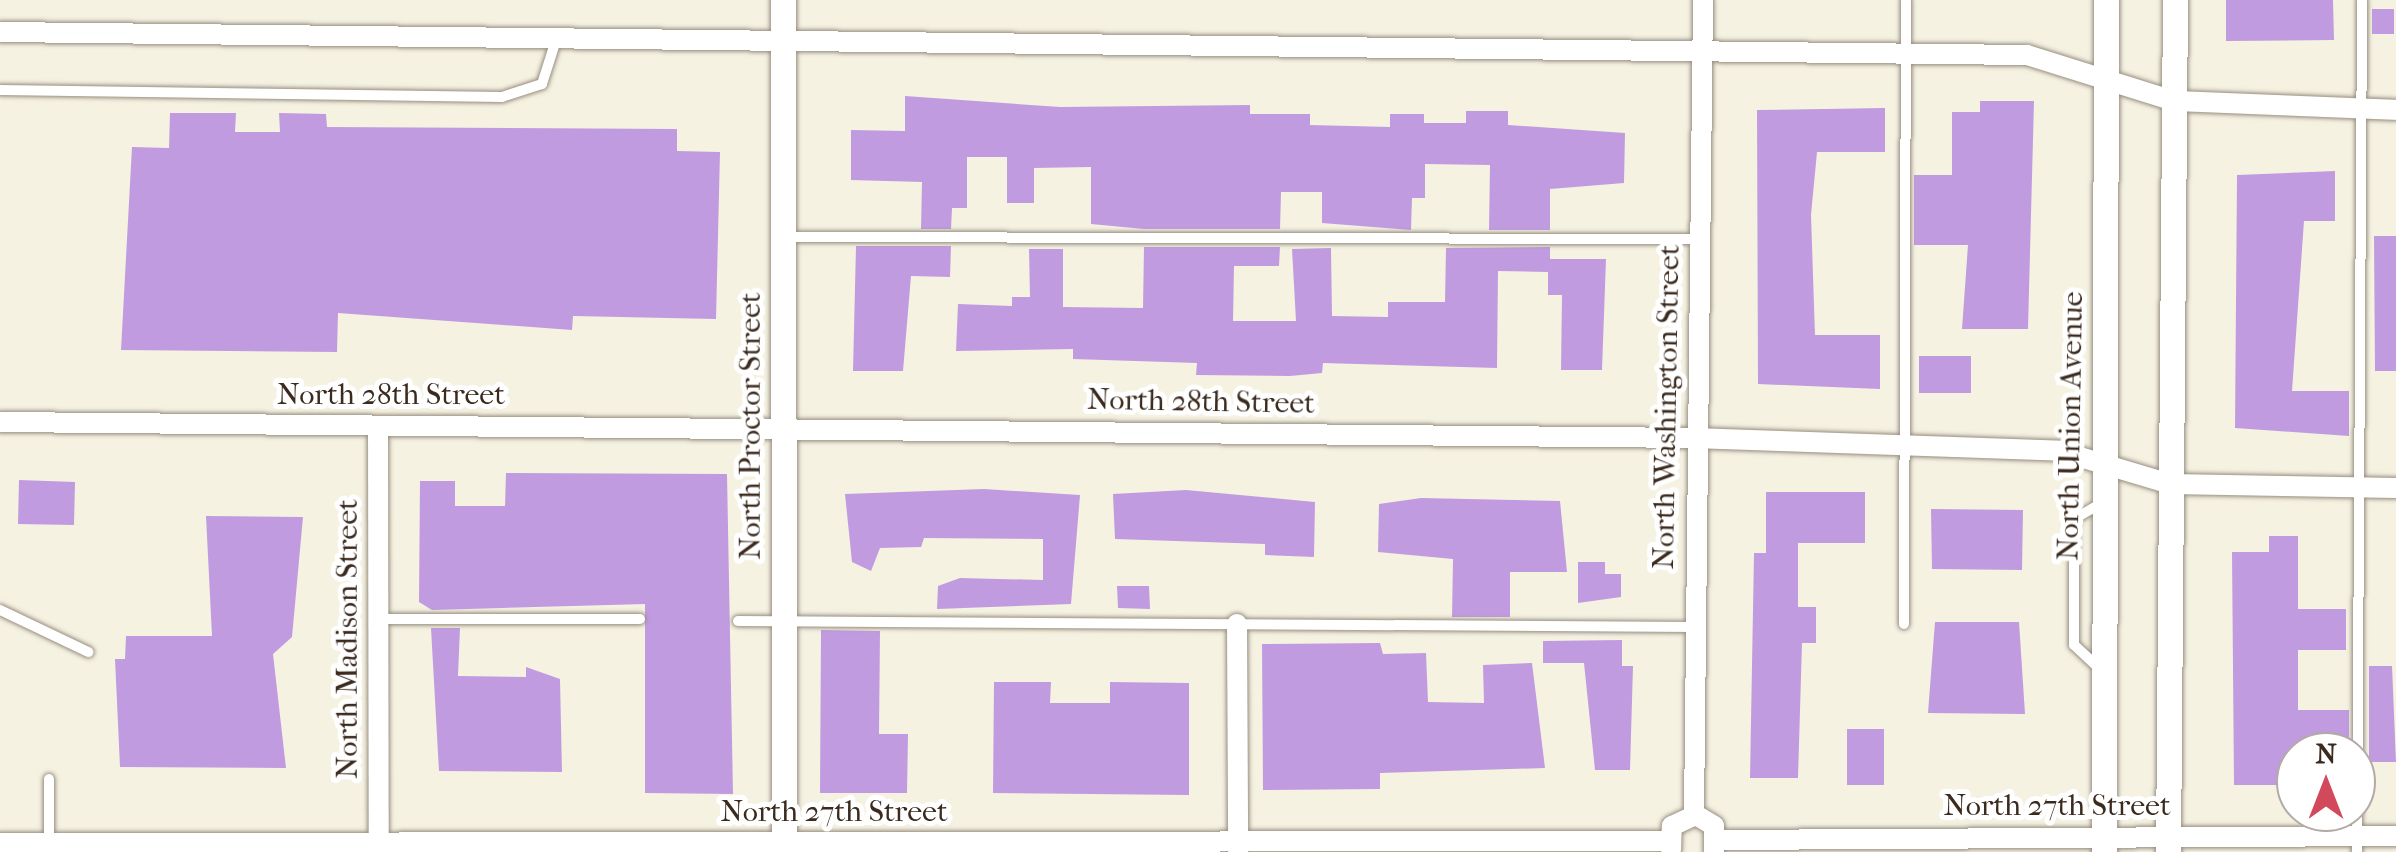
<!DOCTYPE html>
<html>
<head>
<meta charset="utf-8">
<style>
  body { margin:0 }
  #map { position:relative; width:2396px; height:852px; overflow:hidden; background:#f5f2e2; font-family:"IM FELL French Canon",serif }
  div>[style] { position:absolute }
  .building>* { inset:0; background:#c09be0 }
  .roads { filter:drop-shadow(0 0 2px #988e80) drop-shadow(0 0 2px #988e80) }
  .service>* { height:10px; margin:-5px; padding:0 5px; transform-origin:5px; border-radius:5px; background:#fff }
  .minor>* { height:20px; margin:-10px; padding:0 10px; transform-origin:10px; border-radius:10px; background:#fff }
  .tertiary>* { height:25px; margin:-12.5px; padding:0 12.5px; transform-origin:12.5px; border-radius:12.5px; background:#fff }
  span { translate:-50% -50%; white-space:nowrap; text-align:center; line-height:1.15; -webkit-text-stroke:10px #fff; paint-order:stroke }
  .street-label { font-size:30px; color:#3b2a1e }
  .north { position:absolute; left:2276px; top:732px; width:100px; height:100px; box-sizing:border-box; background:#fff; border:2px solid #b1aaa5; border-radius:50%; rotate:0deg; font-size:28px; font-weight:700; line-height:40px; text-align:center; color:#3b2a1e }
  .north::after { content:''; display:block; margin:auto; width:35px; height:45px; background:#d1495b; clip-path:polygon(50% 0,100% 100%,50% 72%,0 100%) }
</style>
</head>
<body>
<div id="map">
  <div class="building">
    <i style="clip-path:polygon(2226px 0,2333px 0,2334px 40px,2226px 41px)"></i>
    <i style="clip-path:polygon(2372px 9px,2394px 9px,2394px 34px,2372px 34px)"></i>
    <i style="clip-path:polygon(905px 96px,1060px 107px,1250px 105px,1250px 114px,1310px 114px,1310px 125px,1390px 127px,1390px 114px,1424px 114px,1424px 123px,1466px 123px,1466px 111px,1508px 111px,1508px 125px,1625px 133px,1624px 183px,1550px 189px,1550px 230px,1489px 230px,1490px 165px,1425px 164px,1425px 198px,1412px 198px,1411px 230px,1322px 223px,1322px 192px,1281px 192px,1280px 229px,1144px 229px,1091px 224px,1091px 167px,1034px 168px,1034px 203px,1007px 203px,1007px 157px,967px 157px,967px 208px,952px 208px,951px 229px,921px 229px,922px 182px,851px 180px,851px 130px,905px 131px)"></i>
    <i style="clip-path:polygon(1980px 101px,2034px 101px,2028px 329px,1962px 329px,1968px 245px,1914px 245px,1914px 175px,1952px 175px,1952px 112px,1980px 112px)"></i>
    <i style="clip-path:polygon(1885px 108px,1885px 152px,1817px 152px,1811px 215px,1815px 335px,1880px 335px,1880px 389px,1758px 384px,1757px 110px)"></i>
    <i style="clip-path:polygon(170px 113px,236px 113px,235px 132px,280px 132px,279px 113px,326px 114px,327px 127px,677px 129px,677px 151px,720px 152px,716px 319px,573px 316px,572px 330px,338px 313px,337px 352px,121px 350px,132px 147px,169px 148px)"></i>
    <i style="clip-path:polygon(2335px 171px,2335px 221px,2304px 221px,2292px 391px,2349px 391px,2349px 436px,2235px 428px,2237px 175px)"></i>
    <i style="clip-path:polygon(2374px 236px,2396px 236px,2396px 371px,2375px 371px)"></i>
    <i style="clip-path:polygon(856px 246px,951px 246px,950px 277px,911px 276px,903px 371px,853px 371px)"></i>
    <i style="clip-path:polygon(1144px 247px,1280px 247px,1279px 266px,1234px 266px,1233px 321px,1296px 321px,1292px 249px,1331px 248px,1332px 316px,1388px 317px,1388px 302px,1445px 302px,1446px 248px,1550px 247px,1550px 259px,1606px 259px,1602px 370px,1561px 370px,1562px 295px,1548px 295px,1548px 272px,1498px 271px,1497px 368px,1323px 363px,1322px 373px,1290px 376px,1196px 375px,1197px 363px,1073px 359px,1073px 349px,956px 351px,958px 304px,1012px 306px,1012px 297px,1030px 297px,1029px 249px,1063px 249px,1063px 307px,1143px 308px)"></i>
    <i style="clip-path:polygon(1919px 356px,1971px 356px,1971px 393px,1919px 393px)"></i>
    <i style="clip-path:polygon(506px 473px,727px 474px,733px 794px,645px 793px,645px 604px,432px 610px,419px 602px,420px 481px,455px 481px,455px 506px,505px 506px)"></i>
    <i style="clip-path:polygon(19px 480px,75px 482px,74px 525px,18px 524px)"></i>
    <i style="clip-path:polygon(984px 489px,1080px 495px,1071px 604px,937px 609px,938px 586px,960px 578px,1043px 580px,1043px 539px,924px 538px,921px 547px,880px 548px,871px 571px,852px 562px,845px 494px)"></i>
    <i style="clip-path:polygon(1186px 490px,1315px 502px,1314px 557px,1265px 555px,1265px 544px,1115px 539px,1113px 494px)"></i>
    <i style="clip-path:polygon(1766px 492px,1865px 492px,1865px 543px,1798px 543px,1798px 607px,1816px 607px,1816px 643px,1802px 643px,1798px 778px,1750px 778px,1754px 553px,1766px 553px)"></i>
    <i style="clip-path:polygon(1421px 498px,1560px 501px,1567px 572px,1510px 572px,1510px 617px,1452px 617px,1453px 559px,1378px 552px,1379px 504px)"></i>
    <i style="clip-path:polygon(1931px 509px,2023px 510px,2022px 570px,1932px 569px)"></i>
    <i style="clip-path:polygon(206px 516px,303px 517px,292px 637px,273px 654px,286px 768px,120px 767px,115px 659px,125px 659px,126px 636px,212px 636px)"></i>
    <i style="clip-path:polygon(2269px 536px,2298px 536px,2298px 609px,2346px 609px,2346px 650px,2298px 650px,2298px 710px,2349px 710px,2349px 752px,2296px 752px,2296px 785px,2234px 785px,2232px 552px,2269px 552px)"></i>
    <i style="clip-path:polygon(1578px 562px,1605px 562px,1605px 574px,1621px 574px,1621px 597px,1578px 603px)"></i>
    <i style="clip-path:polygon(1117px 586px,1149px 586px,1150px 609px,1118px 608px)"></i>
    <i style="clip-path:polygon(1935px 622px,2019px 622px,2025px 714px,1928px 713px)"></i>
    <i style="clip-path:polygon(431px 628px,460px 628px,458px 676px,526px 677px,526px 667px,560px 679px,562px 772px,439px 771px)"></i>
    <i style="clip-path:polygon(821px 630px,880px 631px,879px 734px,908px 734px,907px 793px,820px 793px)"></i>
    <i style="clip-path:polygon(1622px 640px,1622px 666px,1633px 666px,1630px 770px,1595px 770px,1584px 663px,1543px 663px,1543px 641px)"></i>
    <i style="clip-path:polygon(1380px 643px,1383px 654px,1426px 653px,1428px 702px,1484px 703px,1483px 665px,1532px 663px,1545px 768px,1380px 773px,1380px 789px,1263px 790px,1262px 644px)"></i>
    <i style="clip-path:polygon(2369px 666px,2392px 666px,2396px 762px,2369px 762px)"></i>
    <i style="clip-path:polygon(994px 682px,1051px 682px,1050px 703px,1110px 703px,1110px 682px,1189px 683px,1189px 795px,993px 793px)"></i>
    <i style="clip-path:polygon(1847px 729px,1884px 729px,1884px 785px,1847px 785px)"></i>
  </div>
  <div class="roads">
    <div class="service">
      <i style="left:0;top:90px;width:502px;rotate:0.8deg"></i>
      <i style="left:502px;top:97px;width:42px;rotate:-18deg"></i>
      <i style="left:542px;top:84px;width:49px;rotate:-72.3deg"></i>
      <i style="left:784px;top:237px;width:916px;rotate:0.13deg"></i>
      <i style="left:0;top:610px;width:98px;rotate:25.5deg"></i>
      <i style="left:378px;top:619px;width:262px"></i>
      <i style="left:738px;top:621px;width:957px;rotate:0.36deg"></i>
      <i style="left:1904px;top:624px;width:624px;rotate:-89.82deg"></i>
      <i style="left:2101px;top:670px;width:37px;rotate:-137deg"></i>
      <i style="left:2074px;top:645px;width:126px;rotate:-90deg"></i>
      <i style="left:2074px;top:519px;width:32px;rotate:-30deg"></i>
      <i style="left:49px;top:843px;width:64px;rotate:-90deg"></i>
      <i style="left:2357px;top:852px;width:852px;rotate:-89.66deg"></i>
    </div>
    <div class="minor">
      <i style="left:0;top:32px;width:2027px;rotate:0.65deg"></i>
      <i style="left:2027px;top:55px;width:154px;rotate:17.4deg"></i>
      <i style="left:2174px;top:101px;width:222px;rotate:2.3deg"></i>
      <i style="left:0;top:422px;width:1696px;rotate:0.54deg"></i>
      <i style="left:1696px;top:438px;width:364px;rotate:2deg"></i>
      <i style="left:2060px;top:451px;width:115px;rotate:16.7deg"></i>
      <i style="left:2170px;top:484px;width:226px;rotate:1deg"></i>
      <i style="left:378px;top:426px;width:426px;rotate:89.9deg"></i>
      <i style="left:1237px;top:624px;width:228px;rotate:89.7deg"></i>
      <i style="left:1694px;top:815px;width:815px;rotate:-89.37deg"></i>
      <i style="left:1717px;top:840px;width:679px;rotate:-0.34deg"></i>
      <i style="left:0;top:843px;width:1669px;rotate:-0.07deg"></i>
      <i style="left:1671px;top:850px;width:24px;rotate:-88deg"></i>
      <i style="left:1672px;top:826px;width:26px;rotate:-25deg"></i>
      <i style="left:1696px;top:815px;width:21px;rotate:31deg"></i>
      <i style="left:1714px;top:826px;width:26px;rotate:90deg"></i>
    </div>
    <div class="tertiary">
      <i style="left:783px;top:0;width:852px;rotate:89.93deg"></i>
      <i style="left:2104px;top:852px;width:852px;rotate:-89.87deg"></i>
      <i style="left:2168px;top:852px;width:852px;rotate:-89.53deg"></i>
    </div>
  </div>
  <div class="street-label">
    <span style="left:391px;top:395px">North 28th Street</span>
    <span style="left:1201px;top:402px;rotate:1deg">North 28th Street</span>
    <span style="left:1667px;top:407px;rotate:-89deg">North Washington Street</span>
    <span style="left:751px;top:426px;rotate:-90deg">North Proctor Street</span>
    <span style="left:2071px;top:426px;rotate:-89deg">North Union Avenue</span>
    <span style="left:348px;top:639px;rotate:-90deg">North Madison Street</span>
    <span style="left:2057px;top:806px">North 27th Street</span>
    <span style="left:834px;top:812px">North 27th Street</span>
  </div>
  <div class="north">N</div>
</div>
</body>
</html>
